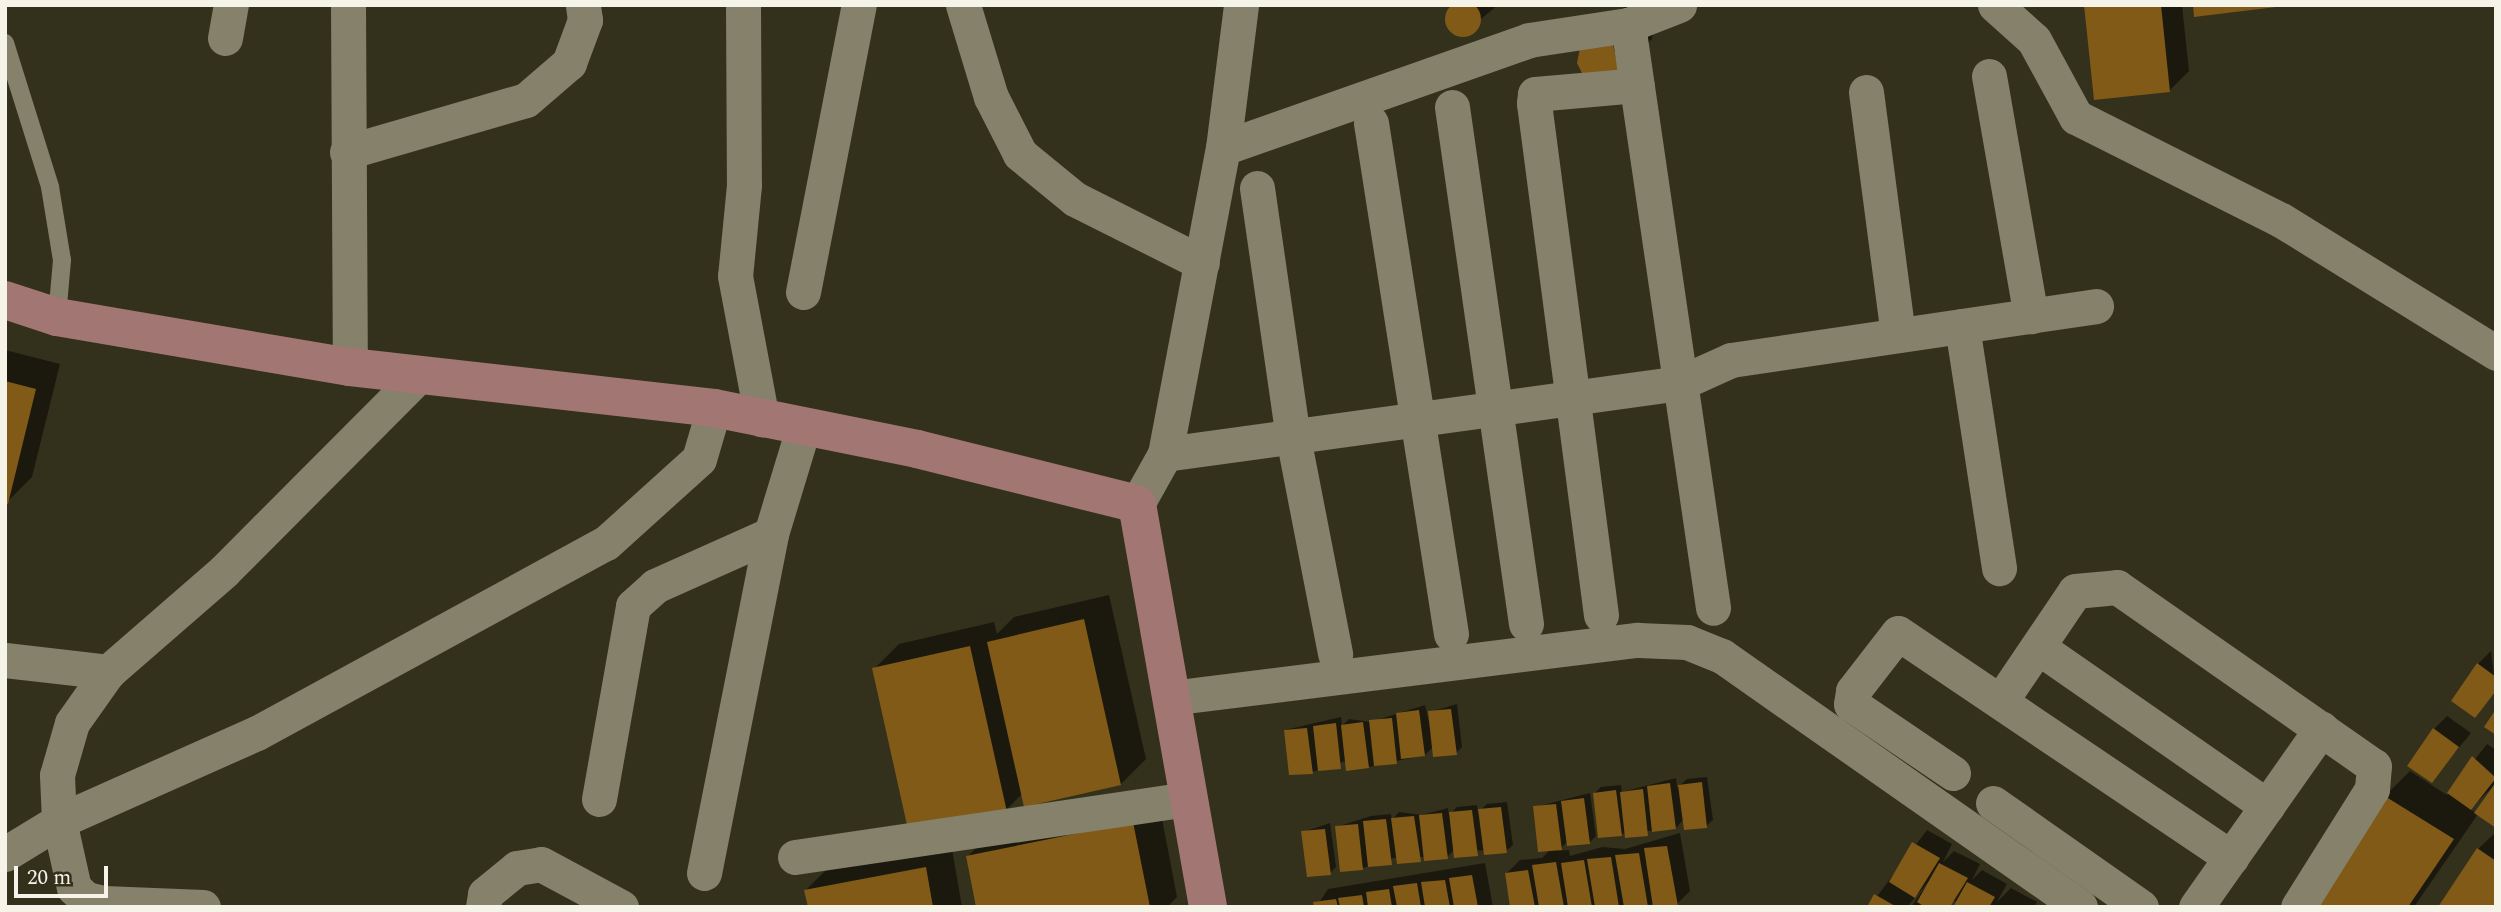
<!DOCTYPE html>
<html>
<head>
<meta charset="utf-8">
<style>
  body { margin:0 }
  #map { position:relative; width:2501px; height:912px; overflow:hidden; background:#33301c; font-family:Spectral,serif }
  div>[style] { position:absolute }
  .shadow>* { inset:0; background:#0007 }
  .building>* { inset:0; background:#815a17 }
  .round { border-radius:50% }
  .lane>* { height:18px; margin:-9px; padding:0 9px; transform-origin:9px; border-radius:9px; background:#85816a }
  .street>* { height:35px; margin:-17.5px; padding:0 17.5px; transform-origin:17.5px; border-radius:17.5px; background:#85816a }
  .secondary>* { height:38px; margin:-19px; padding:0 19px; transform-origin:19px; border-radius:19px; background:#a27673 }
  span { translate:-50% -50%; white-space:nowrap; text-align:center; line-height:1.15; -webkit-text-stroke:5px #33301c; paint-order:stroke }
  .frame { position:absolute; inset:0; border:7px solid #f6f4e8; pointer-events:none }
  .scale { position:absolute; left:14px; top:866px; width:94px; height:32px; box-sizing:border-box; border:4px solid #f6f4e8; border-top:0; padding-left:9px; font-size:21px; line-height:24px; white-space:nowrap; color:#f6f4e8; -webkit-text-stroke:5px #33301c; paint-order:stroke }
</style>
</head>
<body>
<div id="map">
  <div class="shadow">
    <i style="clip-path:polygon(1450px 5px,1498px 5px,1464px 33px,1453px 31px,1445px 16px)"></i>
    <i style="clip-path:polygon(2086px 5px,2182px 5px,2189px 71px,2169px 91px)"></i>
    <i style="clip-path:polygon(1625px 6px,1646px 7px,1655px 17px,1652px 39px,1618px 72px,1591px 39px)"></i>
    <i style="clip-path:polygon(5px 350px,60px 364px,32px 477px,7px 502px)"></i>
    <i style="clip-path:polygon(1109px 595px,1146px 759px,1121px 784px,1022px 794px,1006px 810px,874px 669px,899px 644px,994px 622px,997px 634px,1014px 617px)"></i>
    <i style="clip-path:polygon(2491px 651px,2496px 692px,2475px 716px,2478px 664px)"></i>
    <i style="clip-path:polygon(1457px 704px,1462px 747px,1456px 753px,1434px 746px,1425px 755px,1369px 767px,1346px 761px,1312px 772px,1285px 730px,1341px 717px,1342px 726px,1349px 719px,1370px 722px,1425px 705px,1432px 735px,1430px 712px)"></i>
    <i style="clip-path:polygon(2447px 716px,2471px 733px,2432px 780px,2434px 729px)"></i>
    <i style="clip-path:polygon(2487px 744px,2496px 750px,2496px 784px,2470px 809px,2478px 814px,2414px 907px,2311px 907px,2385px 796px,2410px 771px,2447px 795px)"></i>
    <i style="clip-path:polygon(1707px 777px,1713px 820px,1706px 826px,1684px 819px,1676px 828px,1621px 834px,1595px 793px,1601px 787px,1621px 785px,1622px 792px,1676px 778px,1677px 788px,1687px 779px)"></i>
    <i style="clip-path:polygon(1590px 793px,1596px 836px,1590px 842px,1568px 841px,1558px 851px,1569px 850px,1570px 856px,1602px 847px,1625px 849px,1680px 833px,1690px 891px,1677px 904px,1512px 907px,1507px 873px,1520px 860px,1542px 858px,1551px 849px,1535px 807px)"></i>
    <i style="clip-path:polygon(1158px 798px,1177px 897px,1167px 907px,978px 907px,968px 856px,993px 831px)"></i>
    <i style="clip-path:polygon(1507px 802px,1513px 845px,1506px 851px,1454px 850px,1447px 857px,1397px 857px,1363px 868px,1336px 827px,1371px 816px,1391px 814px,1392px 820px,1399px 812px,1421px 815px,1448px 808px,1449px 815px,1457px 807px,1477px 805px,1478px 812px,1487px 804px)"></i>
    <i style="clip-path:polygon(1330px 823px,1336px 867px,1330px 873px,1303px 832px)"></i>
    <i style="clip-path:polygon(1927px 830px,1952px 844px,1943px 862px,1954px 851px,1980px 864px,1972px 880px,1982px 870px,2007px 884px,1997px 902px,2011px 888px,2037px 902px,2034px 907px,1955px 907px,1957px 901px,1911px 907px,1929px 881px,1907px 907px,1869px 907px)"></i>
    <i style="clip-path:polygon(2496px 832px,2496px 907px,2478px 849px)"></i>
    <i style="clip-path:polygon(951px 843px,962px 907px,809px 907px,806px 890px,831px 865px)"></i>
    <i style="clip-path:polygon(1485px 863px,1493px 907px,1316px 907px,1328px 889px)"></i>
  </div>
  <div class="building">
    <i class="round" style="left:1445px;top:1px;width:36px;height:36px"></i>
    <i style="clip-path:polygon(2084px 5px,2161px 5px,2170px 92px,2094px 100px)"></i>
    <i style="clip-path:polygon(2193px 5px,2276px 5px,2276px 7px,2194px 17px)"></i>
    <i style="clip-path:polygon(1612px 39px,1619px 74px,1584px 77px,1577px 63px,1580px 48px)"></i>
    <i style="clip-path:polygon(5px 381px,36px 389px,8px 504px,5px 503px)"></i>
    <i style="clip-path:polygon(1084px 619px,1121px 785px,1024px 807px,987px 642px)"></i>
    <i style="clip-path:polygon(970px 646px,1007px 812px,909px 834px,872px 668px)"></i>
    <i style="clip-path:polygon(2477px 663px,2496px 677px,2496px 691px,2475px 718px,2451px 701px)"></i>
    <i style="clip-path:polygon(1451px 709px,1457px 755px,1433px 757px,1428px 711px)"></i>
    <i style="clip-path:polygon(2496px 709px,2496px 735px,2484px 727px)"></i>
    <i style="clip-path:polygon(1419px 710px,1425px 756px,1401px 759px,1396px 713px)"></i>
    <i style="clip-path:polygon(1392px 718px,1397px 764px,1374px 766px,1369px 720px)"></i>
    <i style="clip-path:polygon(1363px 722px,1369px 768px,1346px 771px,1341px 725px)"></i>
    <i style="clip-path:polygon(1336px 723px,1341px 769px,1318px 771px,1313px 726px)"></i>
    <i style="clip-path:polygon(1307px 728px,1313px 774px,1289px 775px,1284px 730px)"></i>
    <i style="clip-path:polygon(2433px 728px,2459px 747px,2432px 783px,2407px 766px)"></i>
    <i style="clip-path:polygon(2472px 756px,2496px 778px,2471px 810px,2447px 793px)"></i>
    <i style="clip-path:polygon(1702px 782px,1707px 828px,1684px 830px,1678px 785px)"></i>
    <i style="clip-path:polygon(2496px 782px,2496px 828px,2474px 813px)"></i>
    <i style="clip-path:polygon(1670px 783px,1676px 829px,1652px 832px,1647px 786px)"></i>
    <i style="clip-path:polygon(1643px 789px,1648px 836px,1625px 838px,1620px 792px)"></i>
    <i style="clip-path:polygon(1616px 790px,1622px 836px,1598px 838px,1593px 793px)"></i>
    <i style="clip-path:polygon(2383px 795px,2454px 839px,2408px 907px,2309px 907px)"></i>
    <i style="clip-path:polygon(1584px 798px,1590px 844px,1567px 846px,1561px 801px)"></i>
    <i style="clip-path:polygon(1556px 804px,1562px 850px,1538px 852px,1533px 806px)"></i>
    <i style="clip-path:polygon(1501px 807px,1507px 853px,1484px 855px,1478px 809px)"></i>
    <i style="clip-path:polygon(1472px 810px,1478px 856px,1454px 858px,1449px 812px)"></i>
    <i style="clip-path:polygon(1442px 813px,1448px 859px,1424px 861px,1419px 815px)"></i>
    <i style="clip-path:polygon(1414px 816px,1421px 862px,1397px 864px,1391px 818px)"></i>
    <i style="clip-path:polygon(1386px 819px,1392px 865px,1368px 867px,1363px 821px)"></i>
    <i style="clip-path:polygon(1133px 822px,1150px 907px,976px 907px,966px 856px)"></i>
    <i style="clip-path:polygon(1358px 824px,1363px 870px,1340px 872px,1335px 826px)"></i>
    <i style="clip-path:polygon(1325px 829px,1331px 875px,1307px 877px,1301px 831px)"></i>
    <i style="clip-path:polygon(1912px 842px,1940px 858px,1915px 898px,1889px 882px)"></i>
    <i style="clip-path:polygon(1667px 846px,1678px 906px,1653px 907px,1644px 848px)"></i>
    <i style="clip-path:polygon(2477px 848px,2496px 861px,2496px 907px,2438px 907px)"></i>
    <i style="clip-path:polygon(1639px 853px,1648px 907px,1624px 907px,1615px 855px)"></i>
    <i style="clip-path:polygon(1611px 857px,1619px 907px,1595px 907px,1587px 859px)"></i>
    <i style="clip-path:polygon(1584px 860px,1592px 907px,1568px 907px,1561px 863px)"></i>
    <i style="clip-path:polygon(1556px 862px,1564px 907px,1539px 907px,1532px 865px)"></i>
    <i style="clip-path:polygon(1939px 863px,1968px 878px,1950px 907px,1925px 907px,1917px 902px)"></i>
    <i style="clip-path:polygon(926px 867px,933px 907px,808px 907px,804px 890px)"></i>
    <i style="clip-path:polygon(1528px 870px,1535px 907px,1510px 907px,1505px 873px)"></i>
    <i style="clip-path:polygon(1472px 875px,1478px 907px,1454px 907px,1449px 878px)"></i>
    <i style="clip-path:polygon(1445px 880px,1450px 907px,1425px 907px,1421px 882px)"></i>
    <i style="clip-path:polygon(1967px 882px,1995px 897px,1989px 907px,1953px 907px)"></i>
    <i style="clip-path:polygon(1417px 883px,1421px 907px,1397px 907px,1393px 886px)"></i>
    <i style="clip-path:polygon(1389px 889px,1392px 907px,1368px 907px,1366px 892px)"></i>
    <i style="clip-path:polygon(1874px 894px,1897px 907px,1867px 907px)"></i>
    <i style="clip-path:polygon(1362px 895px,1364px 907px,1340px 907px,1338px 898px)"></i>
    <i style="clip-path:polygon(1336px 899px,1338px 907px,1314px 907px,1313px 902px)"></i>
  </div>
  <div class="lane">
    <i style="left:5px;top:43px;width:151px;rotate:72.6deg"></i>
    <i style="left:50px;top:187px;width:74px;rotate:80.7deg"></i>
    <i style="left:62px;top:260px;width:57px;rotate:95deg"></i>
  </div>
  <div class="street">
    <i style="left:348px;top:5px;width:362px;rotate:89.7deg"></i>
    <i style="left:743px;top:5px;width:180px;rotate:89.7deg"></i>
    <i style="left:744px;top:185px;width:91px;rotate:95.6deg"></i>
    <i style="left:735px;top:276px;width:146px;rotate:79.3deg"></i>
    <i style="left:963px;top:5px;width:96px;rotate:73.1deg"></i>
    <i style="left:991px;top:97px;width:64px;rotate:63deg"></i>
    <i style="left:1020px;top:154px;width:71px;rotate:39.3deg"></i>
    <i style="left:1075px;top:199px;width:142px;rotate:26.7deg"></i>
    <i style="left:1995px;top:5px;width:52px;rotate:41.9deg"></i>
    <i style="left:2034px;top:40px;width:88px;rotate:61.4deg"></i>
    <i style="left:2076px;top:117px;width:229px;rotate:26.7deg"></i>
    <i style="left:2281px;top:220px;width:253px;rotate:31.7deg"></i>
    <i style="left:1628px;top:25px;width:589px;rotate:81.7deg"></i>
    <i style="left:225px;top:38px;width:34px;rotate:-80deg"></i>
    <i style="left:1989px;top:76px;width:244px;rotate:80.1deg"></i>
    <i style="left:1866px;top:92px;width:245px;rotate:82.5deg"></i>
    <i style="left:1452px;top:107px;width:522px;rotate:81.85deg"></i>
    <i style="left:1371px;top:123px;width:517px;rotate:81.1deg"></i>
    <i style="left:1223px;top:148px;width:324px;rotate:-19.4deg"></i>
    <i style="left:1529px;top:40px;width:100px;rotate:-8.6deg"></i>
    <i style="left:1628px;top:25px;width:55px;rotate:-21.4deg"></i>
    <i style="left:347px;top:152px;width:186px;rotate:-16.2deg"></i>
    <i style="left:526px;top:100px;width:57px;rotate:-40.7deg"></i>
    <i style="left:569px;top:63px;width:46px;rotate:-69.6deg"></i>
    <i style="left:585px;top:20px;width:15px;rotate:-98deg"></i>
    <i style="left:1257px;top:188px;width:252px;rotate:81.8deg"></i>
    <i style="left:1293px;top:437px;width:221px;rotate:79deg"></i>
    <i style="left:803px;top:292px;width:292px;rotate:-79deg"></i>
    <i style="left:1962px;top:326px;width:245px;rotate:81.3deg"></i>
    <i style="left:1165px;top:454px;width:520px;rotate:-7.85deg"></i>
    <i style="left:1680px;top:383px;width:56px;rotate:-24.3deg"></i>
    <i style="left:1731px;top:360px;width:369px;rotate:-8.4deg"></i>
    <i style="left:1137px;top:504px;width:57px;rotate:-60.8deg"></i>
    <i style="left:1165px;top:454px;width:311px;rotate:-79.3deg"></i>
    <i style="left:1223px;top:148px;width:144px;rotate:-82.8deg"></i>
    <i style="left:1601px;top:615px;width:516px;rotate:-97.46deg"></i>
    <i style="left:1534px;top:103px;width:9px;rotate:-84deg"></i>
    <i style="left:1535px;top:94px;width:102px;rotate:-5deg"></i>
    <i style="left:2038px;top:647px;width:279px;rotate:34.8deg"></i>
    <i style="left:5px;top:660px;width:104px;rotate:6.6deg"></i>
    <i style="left:1170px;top:698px;width:472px;rotate:-7.1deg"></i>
    <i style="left:1638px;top:640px;width:49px;rotate:2.3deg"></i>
    <i style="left:1687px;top:642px;width:38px;rotate:22deg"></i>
    <i style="left:1722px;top:656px;width:437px;rotate:35deg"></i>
    <i style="left:2002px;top:699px;width:130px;rotate:-55.9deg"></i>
    <i style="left:2075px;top:591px;width:42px;rotate:-5.4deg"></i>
    <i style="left:2117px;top:587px;width:313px;rotate:34.9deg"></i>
    <i style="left:2374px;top:766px;width:23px;rotate:95deg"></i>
    <i style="left:2372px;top:789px;width:139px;rotate:122.1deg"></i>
    <i style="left:1953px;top:773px;width:123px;rotate:-145.9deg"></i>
    <i style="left:1851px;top:704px;width:13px;rotate:-81deg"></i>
    <i style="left:1853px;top:691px;width:73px;rotate:-52.2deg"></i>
    <i style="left:1898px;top:633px;width:402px;rotate:34deg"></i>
    <i style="left:599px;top:799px;width:196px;rotate:-80deg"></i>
    <i style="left:633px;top:606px;width:30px;rotate:-42deg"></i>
    <i style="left:655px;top:586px;width:127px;rotate:-24.1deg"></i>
    <i style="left:1993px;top:803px;width:181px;rotate:35.1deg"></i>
    <i style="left:5px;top:854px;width:63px;rotate:-31.4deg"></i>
    <i style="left:59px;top:821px;width:217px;rotate:-24deg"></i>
    <i style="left:257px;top:733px;width:397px;rotate:-28.6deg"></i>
    <i style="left:606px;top:543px;width:125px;rotate:-42.1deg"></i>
    <i style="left:699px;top:459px;width:53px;rotate:-73.6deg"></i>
    <i style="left:795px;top:857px;width:395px;rotate:-8.4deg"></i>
    <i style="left:704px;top:873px;width:346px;rotate:-78.8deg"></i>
    <i style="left:771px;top:534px;width:110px;rotate:-73.1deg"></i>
    <i style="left:203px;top:907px;width:99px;rotate:-177.7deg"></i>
    <i style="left:104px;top:903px;width:18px;rotate:-167deg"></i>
    <i style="left:86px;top:899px;width:16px;rotate:-137deg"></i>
    <i style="left:74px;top:888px;width:69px;rotate:-102.6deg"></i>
    <i style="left:59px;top:821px;width:46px;rotate:-92.5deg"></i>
    <i style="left:57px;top:775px;width:54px;rotate:-73.9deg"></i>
    <i style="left:72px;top:723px;width:62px;rotate:-54.8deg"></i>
    <i style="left:108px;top:672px;width:154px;rotate:-41deg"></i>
    <i style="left:224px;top:571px;width:276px;rotate:-45.1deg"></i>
    <i style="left:483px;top:907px;width:13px;rotate:-81deg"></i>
    <i style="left:485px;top:894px;width:41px;rotate:-39.1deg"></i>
    <i style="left:517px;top:868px;width:24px;rotate:-9deg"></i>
    <i style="left:541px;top:864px;width:91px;rotate:28.3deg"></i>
    <i style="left:2196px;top:907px;width:218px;rotate:-54.9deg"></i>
  </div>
  <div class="secondary">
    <i style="left:5px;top:300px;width:55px;rotate:18.1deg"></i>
    <i style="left:57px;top:317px;width:297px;rotate:9.7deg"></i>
    <i style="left:350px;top:367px;width:366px;rotate:6.4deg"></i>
    <i style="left:714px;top:408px;width:207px;rotate:11.4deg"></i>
    <i style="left:917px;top:449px;width:227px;rotate:14deg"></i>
    <i style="left:1137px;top:504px;width:409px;rotate:80deg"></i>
  </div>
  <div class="frame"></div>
  <div class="scale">20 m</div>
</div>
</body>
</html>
